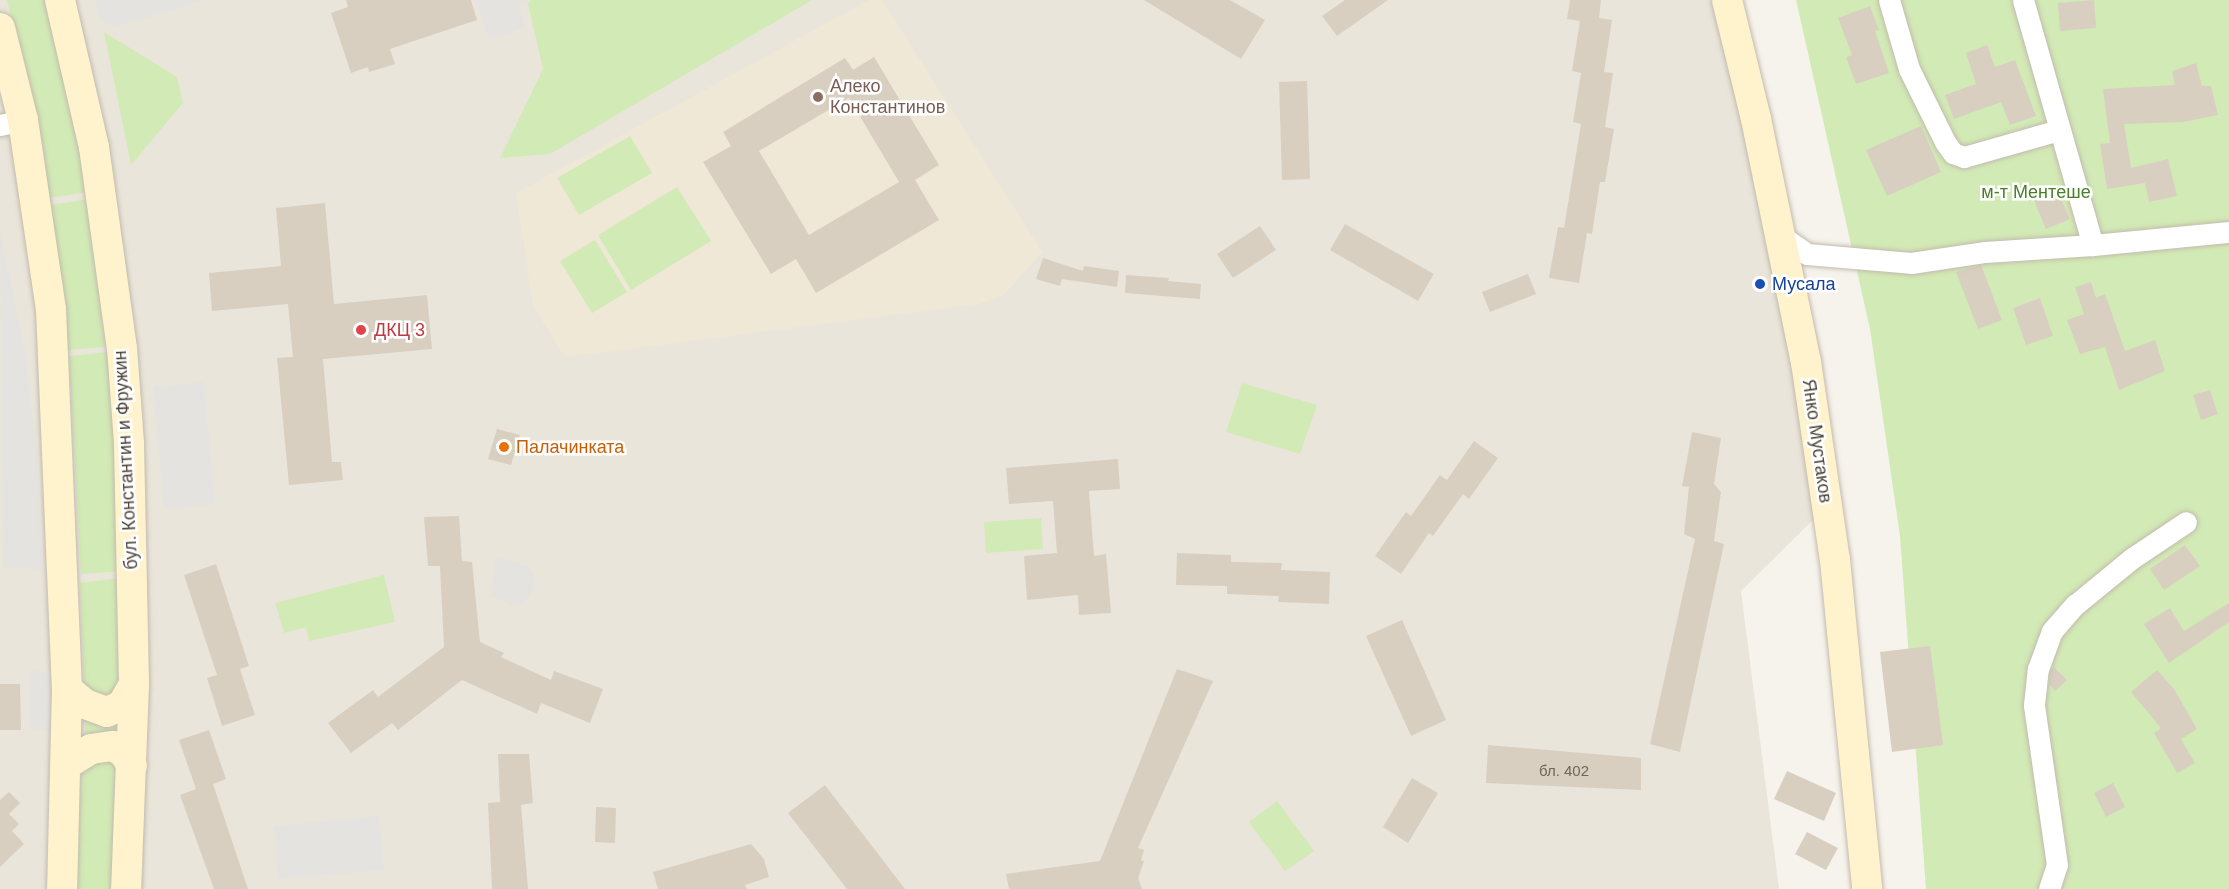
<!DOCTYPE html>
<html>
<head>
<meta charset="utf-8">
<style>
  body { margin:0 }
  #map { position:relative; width:2229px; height:889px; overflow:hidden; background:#f6f3ec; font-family:Helvetica,sans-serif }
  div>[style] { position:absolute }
  .residential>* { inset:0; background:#eae5da }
  .education>* { inset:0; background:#efe8d6 }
  .green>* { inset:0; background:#d2eab5 }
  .parking>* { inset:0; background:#e5e3e0 }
  .building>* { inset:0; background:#d8cfc1 }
  .roads { filter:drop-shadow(0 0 2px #c2bbae) drop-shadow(0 0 2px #c2bbae) }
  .street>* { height:21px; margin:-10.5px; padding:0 10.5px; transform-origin:10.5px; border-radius:10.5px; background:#fff }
  .secondary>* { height:30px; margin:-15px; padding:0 15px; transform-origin:15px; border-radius:15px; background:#fff3cd }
  .dots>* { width:16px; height:16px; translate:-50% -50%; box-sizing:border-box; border:3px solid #fff; border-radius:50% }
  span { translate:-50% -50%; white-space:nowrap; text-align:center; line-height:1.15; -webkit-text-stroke:5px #fff; paint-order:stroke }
  .number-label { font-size:15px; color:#6e675b }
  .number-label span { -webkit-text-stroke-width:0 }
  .education-label { font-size:18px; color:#785e54 }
  .left { translate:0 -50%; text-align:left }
  .park-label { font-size:18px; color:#4a7f2a }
  .transit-label { font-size:18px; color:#164399 }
  .health-label { font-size:18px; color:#be3a42 }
  .street-label { font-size:18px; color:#4b4439 }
  .food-label { font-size:18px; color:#c56008 }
</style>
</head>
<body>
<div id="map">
  <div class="residential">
    <i style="clip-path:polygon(0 0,1725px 0,1827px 506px,1741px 591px,1779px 889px,0 889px)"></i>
  </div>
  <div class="education">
    <i style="clip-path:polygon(869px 0,882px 0,1042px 252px,1004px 295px,979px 304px,565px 357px,533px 306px,516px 193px)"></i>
  </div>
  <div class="green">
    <i style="clip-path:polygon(7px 0,45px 0,88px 192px,48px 198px,37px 129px)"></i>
    <i style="clip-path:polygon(527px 0,812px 0,550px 154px,500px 158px,543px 69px)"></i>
    <i style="clip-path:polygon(1796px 0,2229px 0,2229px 889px,1926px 889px,1900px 536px,1870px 329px)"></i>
    <i style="clip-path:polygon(104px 32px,177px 77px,183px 103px,131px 165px)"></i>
    <i style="clip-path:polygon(630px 136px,652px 173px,579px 215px,557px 178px)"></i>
    <i style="clip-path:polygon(677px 187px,711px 241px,631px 290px,598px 235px)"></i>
    <i style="clip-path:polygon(90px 199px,105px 347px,68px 350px,51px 205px)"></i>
    <i style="clip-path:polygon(595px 240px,627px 292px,592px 313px,560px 261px)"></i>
    <i style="clip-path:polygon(109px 352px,121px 571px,81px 574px,69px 356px)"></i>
    <i style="clip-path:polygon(1242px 383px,1317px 405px,1300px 454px,1226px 432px)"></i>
    <i style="clip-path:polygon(1041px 518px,1043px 549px,986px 553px,984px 522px)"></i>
    <i style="clip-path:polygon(384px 575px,395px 622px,309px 641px,306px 627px,284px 633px,275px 603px)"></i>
    <i style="clip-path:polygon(121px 578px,124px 682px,110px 700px,90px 694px,84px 683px,80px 583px)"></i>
    <i style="clip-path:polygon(85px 717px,125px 717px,125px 739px,85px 739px)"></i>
    <i style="clip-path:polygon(92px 759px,111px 760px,119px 768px,111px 889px,76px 889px,81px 772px)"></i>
    <i style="clip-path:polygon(1277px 801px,1314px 851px,1285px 871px,1249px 822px)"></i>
  </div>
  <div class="parking">
    <i style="clip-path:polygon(95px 0,206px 0,116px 27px,101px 21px)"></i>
    <i style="clip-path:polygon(476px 0,530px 0,530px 2px,519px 6px,525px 28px,489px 40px)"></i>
    <i style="clip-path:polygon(0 230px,25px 352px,36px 443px,42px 569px,3px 568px)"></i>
    <i style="clip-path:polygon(204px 382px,215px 504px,164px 509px,153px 387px)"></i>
    <i style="clip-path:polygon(496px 556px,530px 567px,535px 578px,533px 591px,524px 603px,512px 605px,491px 597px)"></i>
    <i style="clip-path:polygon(30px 671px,57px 673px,58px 731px,30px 730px)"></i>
    <i style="clip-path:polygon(379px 816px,384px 870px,278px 879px,274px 826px)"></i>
  </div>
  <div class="building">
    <i style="clip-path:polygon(346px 0,471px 0,477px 20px,390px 49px,395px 64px,369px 72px,368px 67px,351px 73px,331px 13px,348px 7px)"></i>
    <i style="clip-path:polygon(1144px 0,1230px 0,1265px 20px,1241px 59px)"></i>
    <i style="clip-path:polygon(1345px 0,1388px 0,1337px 36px,1322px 16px)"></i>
    <i style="clip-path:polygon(1570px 0,1601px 0,1599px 18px,1612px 20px,1604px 72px,1613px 73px,1605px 127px,1614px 129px,1605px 182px,1600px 182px,1592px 234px,1587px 233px,1579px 283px,1549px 278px,1558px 227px,1564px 228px,1581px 124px,1573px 122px,1581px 73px,1572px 71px,1580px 21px,1567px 19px)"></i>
    <i style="clip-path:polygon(2094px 0,2096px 28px,2060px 31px,2058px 3px)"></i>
    <i style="clip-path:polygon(1870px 6px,1879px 30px,1875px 31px,1889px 73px,1856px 84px,1846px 57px,1852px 55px,1838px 18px)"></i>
    <i style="clip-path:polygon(1987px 45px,1995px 67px,2015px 60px,2036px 116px,2010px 125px,2001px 102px,1954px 119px,1945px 95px,1976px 84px,1966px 53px)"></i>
    <i style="clip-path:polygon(evenodd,874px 57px,939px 165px,915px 180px,939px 220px,816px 293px,796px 259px,771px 274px,703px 162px,731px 146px,723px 132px,845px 58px,853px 70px,874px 57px,849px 98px,899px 182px,809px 235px,759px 151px,849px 98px)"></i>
    <i style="clip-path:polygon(2196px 63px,2202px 86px,2211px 86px,2218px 115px,2183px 122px,2124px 124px,2131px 168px,2168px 159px,2177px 196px,2149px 202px,2145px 183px,2107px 189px,2100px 144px,2110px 143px,2103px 89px,2175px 85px,2172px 71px)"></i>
    <i style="clip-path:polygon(1307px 81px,1310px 179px,1282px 180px,1279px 82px)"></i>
    <i style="clip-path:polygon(1921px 126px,1941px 172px,1887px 196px,1866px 150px)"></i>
    <i style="clip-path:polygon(2056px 188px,2070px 219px,2046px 229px,2033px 198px)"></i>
    <i style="clip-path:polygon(325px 203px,334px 304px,427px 295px,432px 349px,323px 359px,332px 462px,341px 462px,343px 480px,289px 485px,277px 358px,293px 357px,288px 304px,212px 311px,209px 273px,281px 266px,276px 208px)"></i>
    <i style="clip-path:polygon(1345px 224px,1434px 274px,1418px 301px,1330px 250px)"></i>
    <i style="clip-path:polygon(1260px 226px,1276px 250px,1233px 278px,1217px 254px)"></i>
    <i style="clip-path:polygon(1043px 258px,1083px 271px,1084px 266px,1119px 271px,1117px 287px,1062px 279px,1060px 286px,1036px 279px)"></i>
    <i style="clip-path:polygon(1981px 265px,2002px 320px,1978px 329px,1956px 272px)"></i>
    <i style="clip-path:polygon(1528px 274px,1536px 294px,1490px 312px,1482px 292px)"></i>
    <i style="clip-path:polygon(1126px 275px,1169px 278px,1168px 281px,1201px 284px,1200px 299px,1125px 293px)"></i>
    <i style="clip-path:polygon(2091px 282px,2096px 298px,2105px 294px,2125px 351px,2155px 340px,2165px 371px,2119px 390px,2105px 347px,2080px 354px,2067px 320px,2084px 314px,2075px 287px)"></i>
    <i style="clip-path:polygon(2040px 298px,2053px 336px,2026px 345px,2013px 308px)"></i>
    <i style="clip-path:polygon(2210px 390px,2218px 414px,2201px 420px,2193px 395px)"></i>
    <i style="clip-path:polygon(497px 429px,520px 435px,511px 465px,488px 459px)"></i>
    <i style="clip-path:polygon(1692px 432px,1721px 438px,1714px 484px,1721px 492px,1714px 541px,1724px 544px,1680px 752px,1650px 744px,1695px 539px,1684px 534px,1689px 487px,1682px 486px)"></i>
    <i style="clip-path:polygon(1474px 441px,1498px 458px,1469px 499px,1463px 494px,1433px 536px,1429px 533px,1401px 574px,1375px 556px,1406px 512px,1411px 516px,1440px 475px,1447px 480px)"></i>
    <i style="clip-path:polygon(1118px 459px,1120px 489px,1089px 491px,1094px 556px,1106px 554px,1111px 613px,1079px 615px,1078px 595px,1027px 600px,1024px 556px,1057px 553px,1053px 501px,1009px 504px,1006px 468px)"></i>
    <i style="clip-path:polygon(459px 516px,462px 561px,472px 562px,480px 642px,504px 653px,501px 657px,551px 680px,554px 671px,603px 689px,590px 723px,541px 703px,537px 714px,462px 680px,398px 730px,392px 723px,351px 753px,328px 723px,373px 690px,378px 697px,444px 647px,440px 566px,428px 566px,424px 517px)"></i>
    <i style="clip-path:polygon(2185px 545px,2200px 566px,2164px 590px,2150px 569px)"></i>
    <i style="clip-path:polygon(1177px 553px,1231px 555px,1231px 562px,1282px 563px,1281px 570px,1330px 572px,1329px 604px,1278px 602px,1279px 596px,1227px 594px,1227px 586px,1176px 585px)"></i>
    <i style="clip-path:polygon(216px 564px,249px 666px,240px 669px,255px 715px,222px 726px,207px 678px,217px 675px,184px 575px)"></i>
    <i style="clip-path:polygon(2229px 603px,2229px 622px,2169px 663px,2144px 624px,2170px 608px,2184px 631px)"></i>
    <i style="clip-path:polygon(1402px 620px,1446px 720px,1411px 736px,1366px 636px)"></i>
    <i style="clip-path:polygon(1930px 646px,1943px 745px,1892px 752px,1880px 652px)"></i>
    <i style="clip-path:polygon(2054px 667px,2067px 680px,2055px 691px,2049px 684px,2050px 672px)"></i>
    <i style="clip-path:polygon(1177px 669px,1213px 681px,1138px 848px,1144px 850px,1141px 860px,1144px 861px,1138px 878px,1142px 889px,1009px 889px,1006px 874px,1100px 861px)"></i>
    <i style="clip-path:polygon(2157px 670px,2174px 689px,2197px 729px,2181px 739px,2195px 763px,2177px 773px,2154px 733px,2161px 728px,2131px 692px)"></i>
    <i style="clip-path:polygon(0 684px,20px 684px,21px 730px,0 730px)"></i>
    <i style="clip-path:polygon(209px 730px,226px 779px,213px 784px,248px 889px,214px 889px,180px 795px,196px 789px,179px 740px)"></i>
    <i style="clip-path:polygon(1488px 745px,1641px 758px,1641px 790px,1486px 783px)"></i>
    <i style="clip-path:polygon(498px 754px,529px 754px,533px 803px,521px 805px,528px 889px,492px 889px,488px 803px,500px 802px)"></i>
    <i style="clip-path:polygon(1787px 771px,1836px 793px,1824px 821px,1774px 799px)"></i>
    <i style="clip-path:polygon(1412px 778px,1438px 793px,1408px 843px,1383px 827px)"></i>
    <i style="clip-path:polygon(2113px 783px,2125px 807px,2106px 817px,2094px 793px)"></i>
    <i style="clip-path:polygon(825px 785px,905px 889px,847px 889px,788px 813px)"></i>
    <i style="clip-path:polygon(9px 792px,20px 803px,9px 814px,19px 824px,12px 831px,24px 844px,0 867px,0 800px)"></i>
    <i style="clip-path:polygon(596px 807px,616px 808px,615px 843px,595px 842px)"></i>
    <i style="clip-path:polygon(1807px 832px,1838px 848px,1826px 870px,1795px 854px)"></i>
    <i style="clip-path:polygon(751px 844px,764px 859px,769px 877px,745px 885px,747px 889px,658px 889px,653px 872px)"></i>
  </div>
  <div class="roads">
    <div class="street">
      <i style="left:1889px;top:0;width:72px;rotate:73.8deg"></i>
      <i style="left:1909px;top:69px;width:81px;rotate:63.7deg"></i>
      <i style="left:1945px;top:142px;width:14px;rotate:54deg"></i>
      <i style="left:1953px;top:153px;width:12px;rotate:20deg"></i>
      <i style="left:1964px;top:157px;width:99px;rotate:-15.9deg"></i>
      <i style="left:2023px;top:0;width:255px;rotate:74.1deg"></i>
      <i style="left:2093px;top:245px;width:137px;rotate:-5.5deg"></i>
      <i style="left:0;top:125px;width:24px;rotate:-12deg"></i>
      <i style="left:1780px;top:235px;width:33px;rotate:35deg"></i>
      <i style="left:1807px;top:254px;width:104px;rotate:4.9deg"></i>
      <i style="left:1911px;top:263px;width:75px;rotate:-8.5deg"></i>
      <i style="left:1985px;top:252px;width:108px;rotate:-3.7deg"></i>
      <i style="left:2049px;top:889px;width:25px;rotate:-72deg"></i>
      <i style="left:2057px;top:865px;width:162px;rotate:-98.2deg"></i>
      <i style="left:2034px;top:705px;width:36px;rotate:-84deg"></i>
      <i style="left:2038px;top:669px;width:40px;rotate:-69.8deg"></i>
      <i style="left:2052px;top:631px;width:35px;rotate:-49deg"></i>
      <i style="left:2075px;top:605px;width:72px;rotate:-39.4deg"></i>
      <i style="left:2131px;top:559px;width:66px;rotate:-33.9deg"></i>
    </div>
    <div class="secondary">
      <i style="left:60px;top:0;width:151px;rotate:77deg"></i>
      <i style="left:94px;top:147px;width:203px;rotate:82.1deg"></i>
      <i style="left:122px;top:348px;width:96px;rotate:85.8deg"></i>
      <i style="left:129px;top:444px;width:240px;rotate:88.8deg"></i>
      <i style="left:134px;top:684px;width:205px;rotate:92.2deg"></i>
      <i style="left:1727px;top:0;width:122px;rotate:76.3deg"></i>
      <i style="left:1756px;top:119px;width:248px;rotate:78.4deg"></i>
      <i style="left:1806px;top:362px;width:200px;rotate:81.7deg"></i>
      <i style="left:1835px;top:560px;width:331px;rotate:84.4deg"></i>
      <i style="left:0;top:28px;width:95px;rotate:76deg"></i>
      <i style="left:23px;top:120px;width:191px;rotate:81.6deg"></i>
      <i style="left:51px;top:309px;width:380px;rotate:87.6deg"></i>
      <i style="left:67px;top:689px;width:200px;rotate:91.4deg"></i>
      <i style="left:67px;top:689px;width:23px;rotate:40deg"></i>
      <i style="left:85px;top:704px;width:23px;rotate:20deg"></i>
      <i style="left:107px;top:712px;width:17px;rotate:-25deg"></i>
      <i style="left:122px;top:705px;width:24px;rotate:-60deg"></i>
      <i style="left:67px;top:764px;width:28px;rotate:-32deg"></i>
      <i style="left:91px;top:749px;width:22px;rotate:-8deg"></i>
      <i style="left:113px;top:746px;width:13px;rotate:32deg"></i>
      <i style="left:124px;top:753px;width:15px;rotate:58deg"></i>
    </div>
  </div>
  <div class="dots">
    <i style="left:818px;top:97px;background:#8d6e63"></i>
    <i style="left:1760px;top:284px;background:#1a4fb4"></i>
    <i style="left:361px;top:330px;background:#e0444e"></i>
    <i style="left:504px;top:447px;background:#e8710a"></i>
  </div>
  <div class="number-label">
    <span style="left:1564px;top:771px">бл. 402</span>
  </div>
  <div class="education-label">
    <span class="left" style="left:830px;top:97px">Алеко<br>Константинов</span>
  </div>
  <div class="park-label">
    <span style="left:2036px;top:192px">м-т Ментeше</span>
  </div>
  <div class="transit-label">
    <span class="left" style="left:1772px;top:284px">Мусала</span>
  </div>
  <div class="health-label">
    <span class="left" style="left:374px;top:330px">ДКЦ 3</span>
  </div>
  <div class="street-label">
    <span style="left:1817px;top:441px;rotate:82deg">Янко Мустаков</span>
    <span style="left:126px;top:460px;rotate:-93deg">бул. Константин и Фружин</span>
  </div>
  <div class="food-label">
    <span class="left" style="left:516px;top:447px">Палачинката</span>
  </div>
</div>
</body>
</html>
